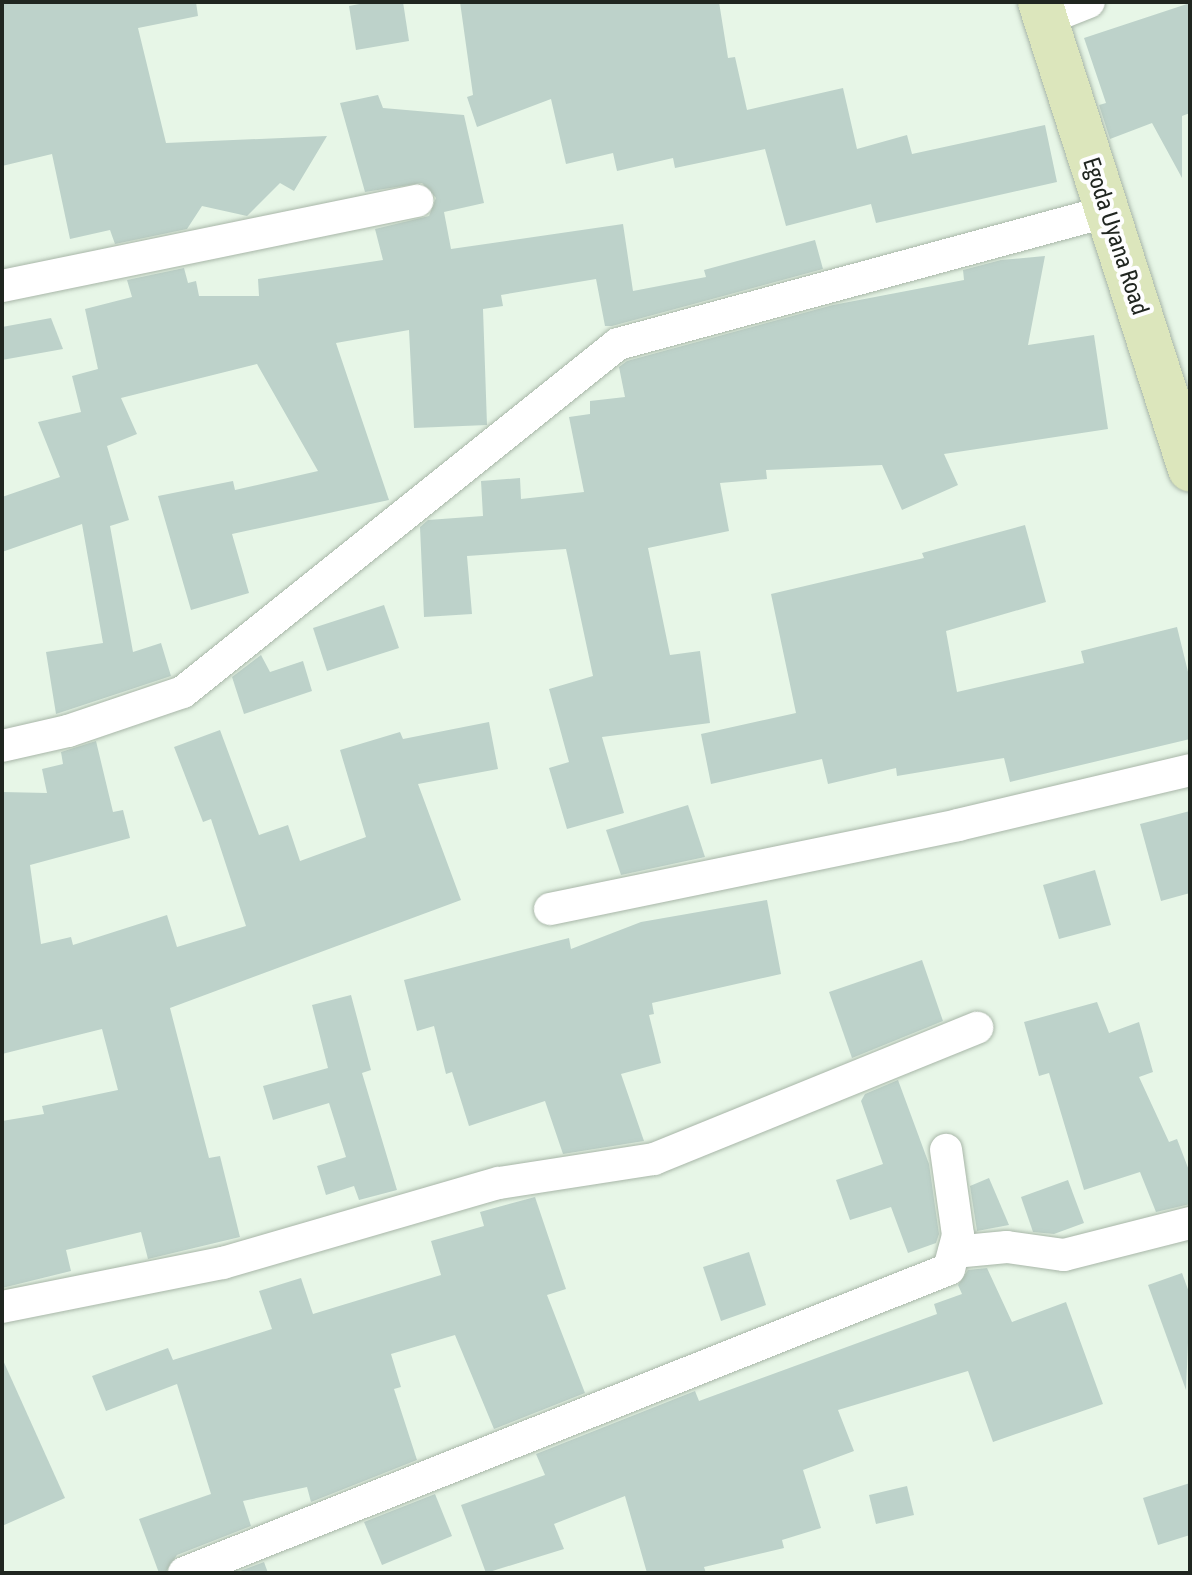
<!DOCTYPE html>
<html>
<head>
<meta charset="utf-8">
<style>
  body { margin:0 }
  #map { position:relative; width:1192px; height:1575px; overflow:hidden; background:#e7f6e7; font-family:"Asap Condensed",sans-serif }
  div>[style] { position:absolute }
  .building>* { inset:0; background:#bdd2ca }
  .roads { filter:drop-shadow(0 0 2px #a8b6a8) drop-shadow(0 0 2px #a8b6a8) }
  .minor>* { height:32px; margin:-16px; padding:0 16px; transform-origin:16px; border-radius:16px; background:#fff }
  .primary>* { height:44px; margin:-22px; padding:0 22px; transform-origin:22px; border-radius:22px; background:#dce6bc }
  span { translate:-50% -50%; white-space:nowrap; text-align:center; line-height:1.15; -webkit-text-stroke:8px #fefefe; paint-order:stroke }
  .street-label { font-size:24px; color:#202620 }
  .frame { position:absolute; inset:0; border:4px solid #202620; pointer-events:none }
</style>
</head>
<body>
<div id="map">
  <div class="building">
    <i style="clip-path:polygon(2px 2px,196px 2px,198px 16px,138px 28px,166px 143px,327px 136px,294px 191px,280px 183px,247px 216px,202px 206px,187px 229px,115px 244px,110px 230px,70px 239px,52px 154px,2px 166px)"></i>
    <i style="clip-path:polygon(370px 2px,403px 2px,409px 41px,356px 50px,349px 6px)"></i>
    <i style="clip-path:polygon(460px 2px,719px 2px,728px 58px,735px 57px,747px 110px,843px 88px,857px 149px,907px 135px,912px 154px,1045px 125px,1057px 182px,876px 223px,871px 204px,786px 226px,765px 149px,675px 168px,673px 158px,617px 171px,613px 153px,566px 164px,551px 99px,477px 127px,467px 97px,473px 95px)"></i>
    <i style="clip-path:polygon(1190px 3px,1190px 113px,1182px 116px,1182px 178px,1152px 123px,1110px 139px,1099px 105px,1106px 103px,1084px 38px)"></i>
    <i style="clip-path:polygon(378px 95px,383px 108px,464px 115px,484px 203px,444px 212px,451px 249px,623px 224px,633px 291px,706px 277px,704px 270px,815px 240px,823px 269px,612px 326px,605px 326px,596px 279px,501px 295px,503px 306px,483px 309px,487px 425px,414px 428px,409px 330px,336px 343px,389px 500px,232px 534px,249px 593px,191px 610px,158px 496px,233px 481px,235px 490px,318px 471px,257px 364px,121px 398px,137px 434px,107px 446px,129px 520px,110px 526px,133px 652px,161px 643px,171px 676px,56px 714px,46px 652px,103px 643px,82px 524px,2px 552px,2px 497px,60px 477px,38px 422px,81px 412px,72px 376px,98px 369px,85px 309px,132px 297px,127px 280px,184px 268px,188px 283px,196px 281px,199px 296px,259px 296px,258px 279px,383px 260px,375px 229px,429px 216px,436px 198px,422px 183px,365px 192px,340px 103px)"></i>
    <i style="clip-path:polygon(1045px 256px,1028px 345px,1094px 335px,1108px 429px,944px 454px,958px 485px,902px 510px,882px 465px,766px 470px,767px 479px,720px 483px,729px 531px,648px 548px,670px 655px,700px 651px,710px 723px,602px 737px,624px 813px,567px 829px,549px 768px,569px 762px,549px 689px,593px 676px,566px 549px,467px 556px,472px 614px,424px 617px,420px 527px,428px 520px,483px 516px,481px 481px,520px 478px,521px 499px,584px 492px,569px 417px,590px 414px,590px 401px,625px 397px,619px 367px,627px 361px,833px 305px,964px 280px,963px 270px,1001px 260px)"></i>
    <i style="clip-path:polygon(51px 318px,63px 349px,2px 360px,2px 327px)"></i>
    <i style="clip-path:polygon(1025px 525px,1046px 602px,946px 631px,957px 692px,1084px 663px,1081px 651px,1177px 627px,1190px 680px,1190px 739px,1010px 782px,1004px 758px,897px 776px,896px 768px,828px 784px,822px 759px,711px 784px,701px 734px,796px 713px,771px 594px,924px 558px,922px 553px)"></i>
    <i style="clip-path:polygon(384px 605px,399px 648px,327px 671px,313px 628px)"></i>
    <i style="clip-path:polygon(261px 655px,270px 672px,303px 661px,312px 691px,244px 714px,232px 677px)"></i>
    <i style="clip-path:polygon(489px 722px,498px 769px,418px 784px,461px 900px,170px 1008px,209px 1158px,220px 1156px,240px 1237px,148px 1259px,141px 1232px,66px 1250px,71px 1271px,2px 1288px,2px 1121px,44px 1114px,42px 1106px,118px 1090px,102px 1029px,2px 1054px,2px 792px,47px 793px,42px 769px,63px 764px,61px 752px,96px 741px,113px 812px,123px 810px,130px 838px,30px 865px,41px 944px,71px 937px,73px 945px,167px 915px,177px 947px,246px 926px,211px 819px,203px 822px,174px 747px,220px 730px,259px 835px,288px 825px,300px 861px,366px 837px,340px 750px,400px 732px,403px 739px)"></i>
    <i style="clip-path:polygon(688px 805px,705px 857px,621px 875px,606px 830px)"></i>
    <i style="clip-path:polygon(1190px 811px,1190px 893px,1161px 901px,1140px 824px)"></i>
    <i style="clip-path:polygon(1095px 870px,1111px 925px,1059px 939px,1043px 885px)"></i>
    <i style="clip-path:polygon(767px 900px,781px 974px,652px 1003px,654px 1014px,649px 1015px,661px 1063px,621px 1074px,644px 1141px,563px 1154px,545px 1101px,469px 1126px,452px 1072px,446px 1074px,434px 1026px,417px 1031px,404px 980px,569px 938px,571px 949px,641px 922px)"></i>
    <i style="clip-path:polygon(922px 960px,943px 1021px,852px 1058px,829px 992px)"></i>
    <i style="clip-path:polygon(351px 995px,371px 1070px,362px 1073px,397px 1190px,359px 1200px,354px 1186px,326px 1195px,317px 1166px,346px 1157px,329px 1103px,273px 1120px,263px 1086px,328px 1068px,312px 1005px)"></i>
    <i style="clip-path:polygon(1097px 1002px,1109px 1033px,1139px 1022px,1153px 1072px,1139px 1077px,1169px 1142px,1177px 1139px,1190px 1173px,1190px 1204px,1156px 1212px,1140px 1172px,1084px 1190px,1049px 1073px,1039px 1076px,1024px 1022px)"></i>
    <i style="clip-path:polygon(898px 1080px,929px 1164px,939px 1234px,936px 1243px,908px 1253px,891px 1207px,850px 1220px,836px 1180px,883px 1164px,861px 1101px,865px 1094px)"></i>
    <i style="clip-path:polygon(989px 1178px,1009px 1225px,977px 1231px,970px 1186px)"></i>
    <i style="clip-path:polygon(1068px 1180px,1084px 1223px,1054px 1234px,1033px 1232px,1021px 1197px)"></i>
    <i style="clip-path:polygon(535px 1197px,566px 1289px,547px 1295px,585px 1393px,494px 1429px,455px 1335px,391px 1354px,401px 1387px,394px 1389px,417px 1460px,311px 1502px,307px 1487px,243px 1501px,251px 1526px,177px 1555px,165px 1573px,159px 1573px,139px 1519px,211px 1494px,177px 1384px,106px 1411px,92px 1376px,168px 1348px,173px 1360px,272px 1329px,259px 1291px,301px 1278px,313px 1314px,441px 1275px,431px 1241px,484px 1226px,480px 1212px)"></i>
    <i style="clip-path:polygon(749px 1252px,766px 1305px,721px 1321px,703px 1267px)"></i>
    <i style="clip-path:polygon(987px 1268px,1012px 1322px,1066px 1302px,1103px 1404px,993px 1442px,968px 1371px,838px 1410px,854px 1451px,803px 1470px,821px 1528px,782px 1540px,784px 1548px,704px 1567px,706px 1573px,647px 1573px,625px 1496px,554px 1524px,564px 1549px,486px 1573px,461px 1505px,545px 1475px,536px 1454px,695px 1391px,699px 1401px,937px 1314px,934px 1304px,962px 1294px,958px 1285px,968px 1270px)"></i>
    <i style="clip-path:polygon(1182px 1273px,1190px 1295px,1186px 1390px,1148px 1285px)"></i>
    <i style="clip-path:polygon(2px 1358px,65px 1498px,2px 1526px)"></i>
    <i style="clip-path:polygon(1190px 1483px,1190px 1535px,1158px 1545px,1143px 1498px)"></i>
    <i style="clip-path:polygon(907px 1486px,914px 1515px,876px 1524px,869px 1495px)"></i>
    <i style="clip-path:polygon(435px 1494px,452px 1536px,382px 1565px,364px 1522px)"></i>
    <i style="clip-path:polygon(264px 1562px,268px 1573px,235px 1573px)"></i>
  </div>
  <div class="roads">
    <div class="minor">
      <i style="left:1046px;top:19px;width:46px;rotate:-21.6deg"></i>
      <i style="left:2px;top:286px;width:424px;rotate:-11.6deg"></i>
      <i style="left:2px;top:746px;width:68px;rotate:-12.8deg"></i>
      <i style="left:68px;top:731px;width:121px;rotate:-18.7deg"></i>
      <i style="left:183px;top:692px;width:557px;rotate:-38.66deg"></i>
      <i style="left:618px;top:344px;width:509px;rotate:-15.16deg"></i>
      <i style="left:550px;top:909px;width:417px;rotate:-11.6deg"></i>
      <i style="left:958px;top:825px;width:238px;rotate:-13.3deg"></i>
      <i style="left:954px;top:1252px;width:53px;rotate:-5.4deg"></i>
      <i style="left:1007px;top:1247px;width:58px;rotate:8deg"></i>
      <i style="left:1064px;top:1255px;width:130px;rotate:-14.3deg"></i>
      <i style="left:2px;top:1307px;width:225px;rotate:-11.3deg"></i>
      <i style="left:223px;top:1263px;width:287px;rotate:-16.2deg"></i>
      <i style="left:499px;top:1183px;width:157px;rotate:-8.8deg"></i>
      <i style="left:654px;top:1159px;width:349px;rotate:-22.1deg"></i>
      <i style="left:184px;top:1573px;width:823px;rotate:-21.67deg"></i>
      <i style="left:949px;top:1269px;width:35px;rotate:-75deg"></i>
      <i style="left:958px;top:1235px;width:86px;rotate:-98deg"></i>
    </div>
    <div class="primary">
      <i style="left:1040px;top:2px;width:491px;rotate:72.2deg"></i>
    </div>
  </div>
  <div class="street-label">
    <span style="left:1116px;top:236px;rotate:72deg">Egoda Uyana Road</span>
  </div>
  <div class="frame"></div>
</div>
</body>
</html>
